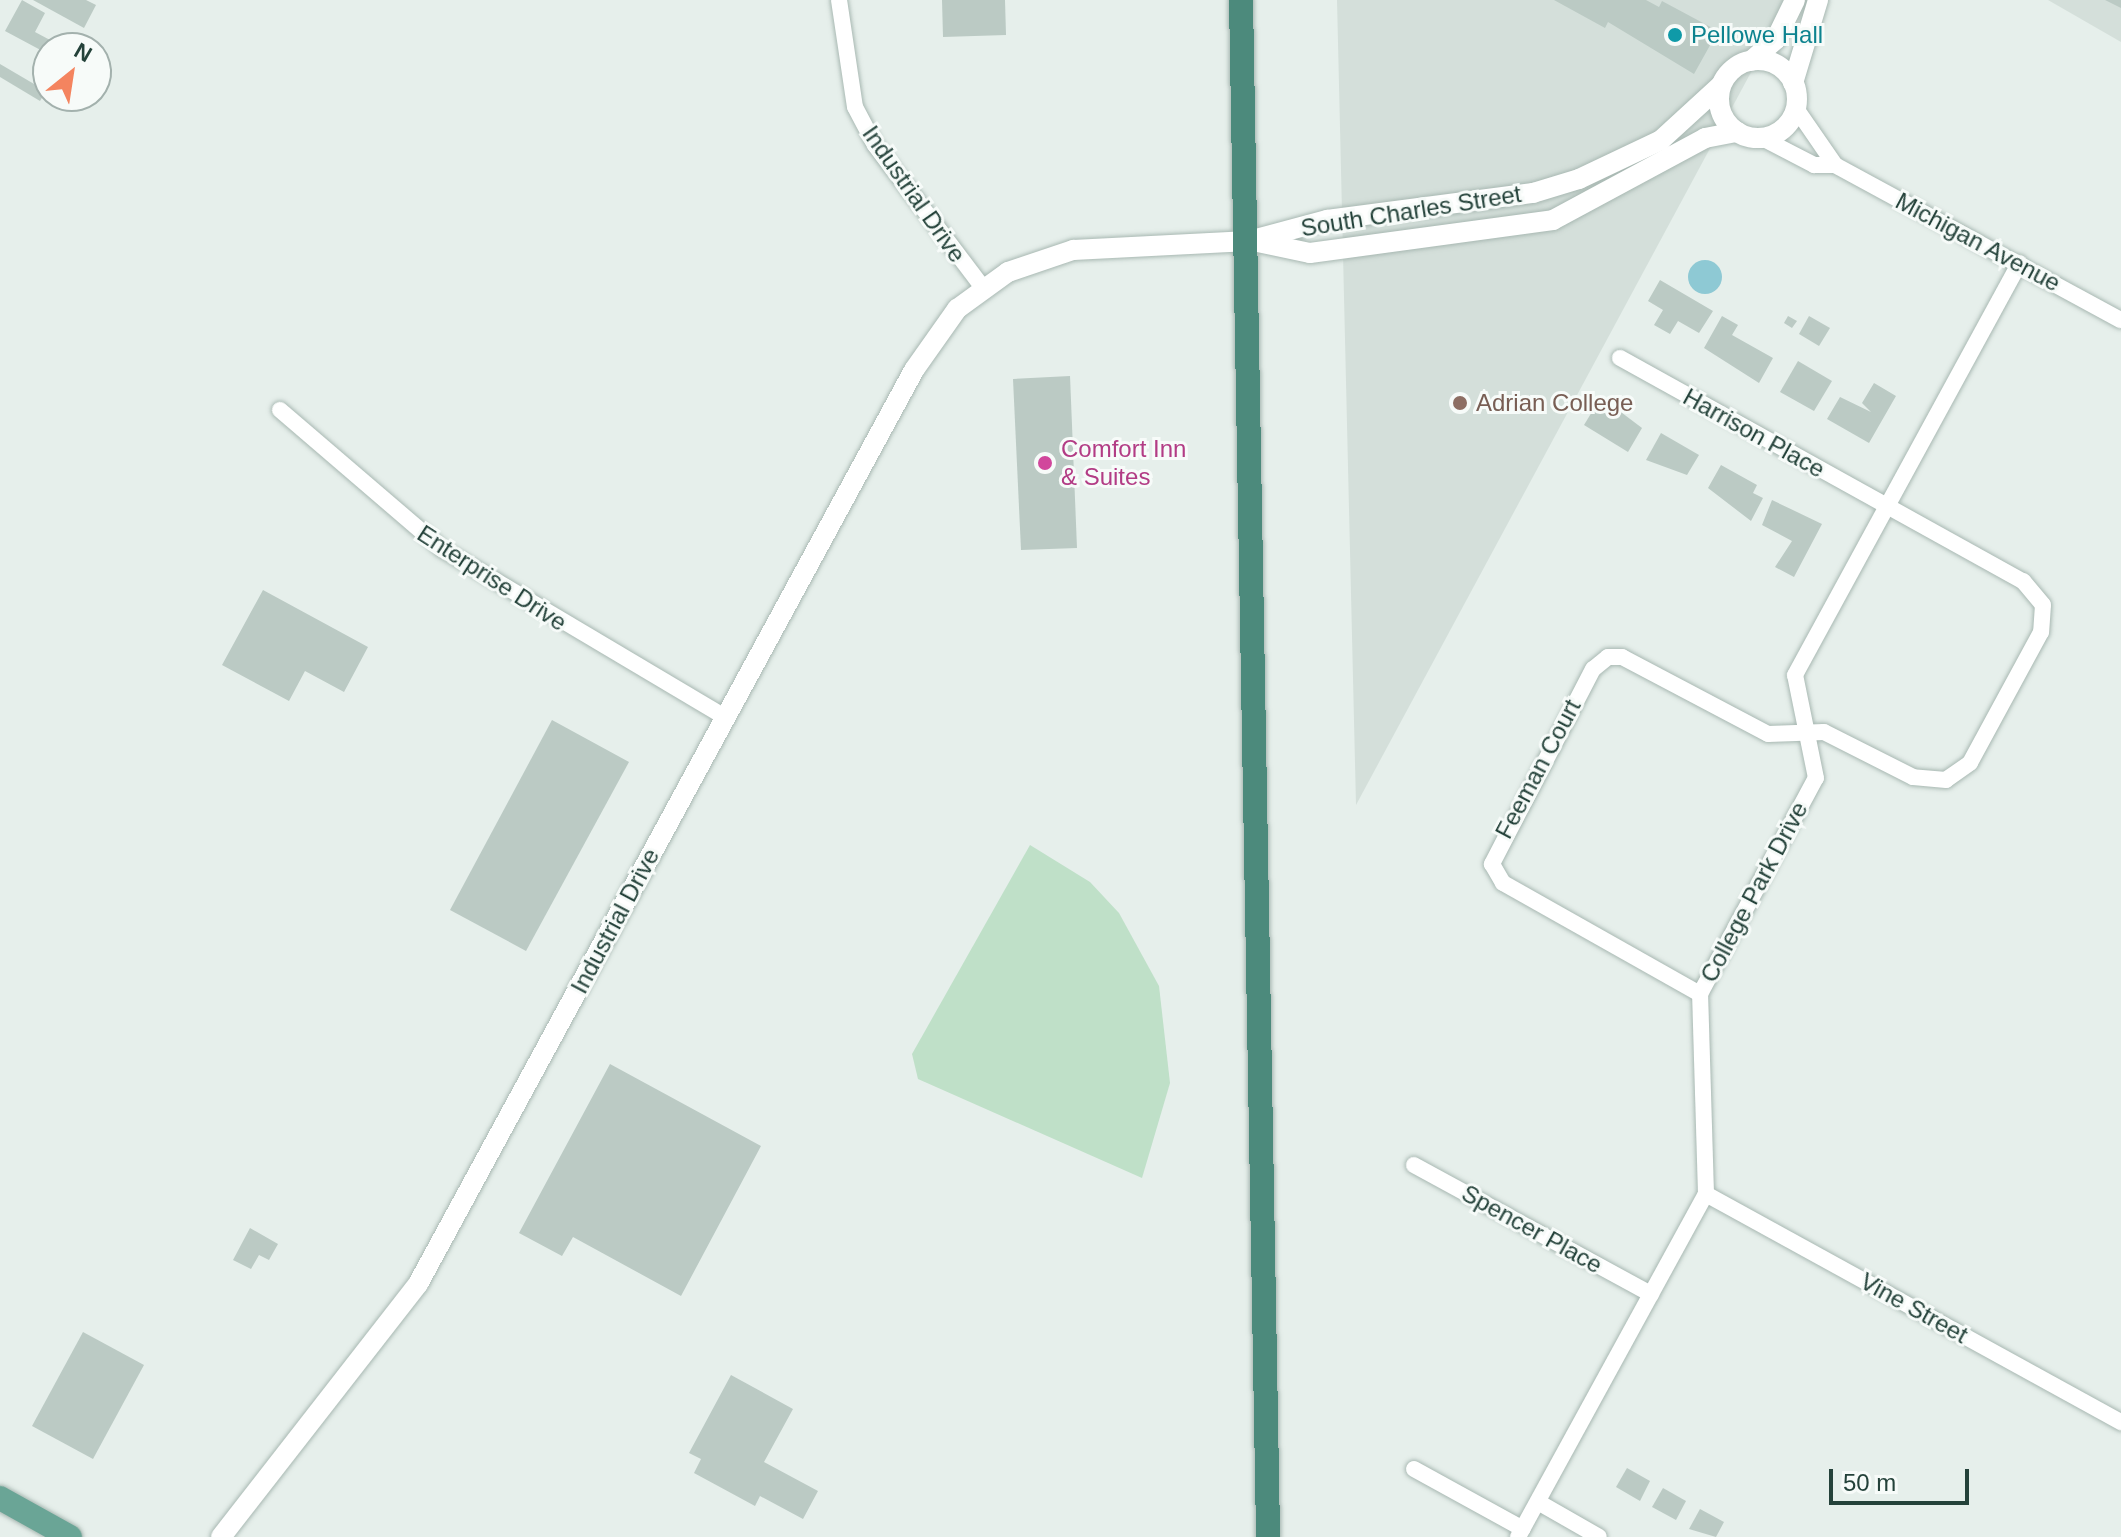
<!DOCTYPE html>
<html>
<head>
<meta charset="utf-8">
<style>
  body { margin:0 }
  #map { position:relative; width:2121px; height:1537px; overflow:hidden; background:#e6efeb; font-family:Arial,sans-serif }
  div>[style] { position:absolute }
  .built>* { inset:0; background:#d4dfda }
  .green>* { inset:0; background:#bfe0c8 }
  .water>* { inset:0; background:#8ec9d4 }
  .round { border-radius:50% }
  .building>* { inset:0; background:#bbcac4 }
  .roads { filter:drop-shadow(0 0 2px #a8b8b2) drop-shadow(0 0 2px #a8b8b2) }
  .minor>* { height:16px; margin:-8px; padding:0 8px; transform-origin:8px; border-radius:8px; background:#fff }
  .tertiary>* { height:20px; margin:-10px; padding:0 10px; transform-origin:10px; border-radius:10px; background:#fff }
  .tertiary>.ring { margin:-10px; padding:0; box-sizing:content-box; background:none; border:20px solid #fff; border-radius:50% }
  .primary>* { height:24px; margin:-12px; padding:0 12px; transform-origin:12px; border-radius:12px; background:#6aa596 }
  .trunk>* { height:24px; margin:-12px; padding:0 12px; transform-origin:12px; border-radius:12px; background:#4c8a7c }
  .dots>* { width:22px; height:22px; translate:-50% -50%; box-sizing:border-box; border:4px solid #f7fbf9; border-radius:50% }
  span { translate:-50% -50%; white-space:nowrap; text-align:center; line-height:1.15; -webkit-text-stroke:6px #f7fbf9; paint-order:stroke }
  .culture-label { font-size:24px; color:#0d838f }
  .left { translate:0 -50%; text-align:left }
  .street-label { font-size:24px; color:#24423a }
  .education-label { font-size:24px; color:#785e54 }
  .hotel-label { font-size:24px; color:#b23c85 }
  .north { position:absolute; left:32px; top:32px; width:80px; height:80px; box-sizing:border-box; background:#f7fbf9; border:2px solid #a3b1ad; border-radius:50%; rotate:30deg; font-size:22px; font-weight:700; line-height:32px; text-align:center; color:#24423a }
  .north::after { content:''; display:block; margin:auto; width:28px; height:36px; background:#f4845f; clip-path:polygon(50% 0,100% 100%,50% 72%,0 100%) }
  .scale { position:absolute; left:1829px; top:1469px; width:140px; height:36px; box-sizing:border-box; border:4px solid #24423a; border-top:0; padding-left:10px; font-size:24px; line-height:28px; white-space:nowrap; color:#24423a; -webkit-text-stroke:6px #f7fbf9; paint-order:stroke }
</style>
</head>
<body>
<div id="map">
  <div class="built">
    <i style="clip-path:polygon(1337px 0,1790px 0,1356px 805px)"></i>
    <i style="clip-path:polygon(2048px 0,2121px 0,2121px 42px)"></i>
  </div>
  <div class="green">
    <i style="clip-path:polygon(1030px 845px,1090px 882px,1119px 913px,1159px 986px,1170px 1083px,1142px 1178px,918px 1079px,912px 1054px)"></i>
  </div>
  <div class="water">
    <i class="round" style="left:1688px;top:260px;width:34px;height:34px"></i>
  </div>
  <div class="building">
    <i style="clip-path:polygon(22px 0,45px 13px,35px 32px,65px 48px,48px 48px,48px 54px,5px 31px)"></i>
    <i style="clip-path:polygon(33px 0,86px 0,96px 5px,84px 28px)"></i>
    <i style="clip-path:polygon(942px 0,1005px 0,1006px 35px,943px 37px)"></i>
    <i style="clip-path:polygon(1554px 0,1646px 0,1659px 7px,1662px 1px,1718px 31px,1694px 74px,1608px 22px,1605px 28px)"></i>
    <i style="clip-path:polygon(2105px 0,2121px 0,2121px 8px)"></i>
    <i style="clip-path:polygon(69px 37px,76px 41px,73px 48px,65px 44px)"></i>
    <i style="clip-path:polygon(0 64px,46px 91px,40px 101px,0 77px)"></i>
    <i style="clip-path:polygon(1660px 280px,1713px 311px,1699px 333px,1678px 321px,1670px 334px,1654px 325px,1663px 310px,1648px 301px)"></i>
    <i style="clip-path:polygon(1722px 316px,1738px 325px,1732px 335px,1773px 358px,1759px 383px,1704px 348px)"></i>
    <i style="clip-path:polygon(1788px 316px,1797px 321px,1792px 328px,1784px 323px)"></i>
    <i style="clip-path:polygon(1809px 316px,1830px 328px,1819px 346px,1799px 334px)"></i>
    <i style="clip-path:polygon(1798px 361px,1832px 381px,1814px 411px,1780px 392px)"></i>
    <i style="clip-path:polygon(1070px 376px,1077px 548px,1021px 550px,1013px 379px)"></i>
    <i style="clip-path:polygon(1874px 383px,1896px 396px,1869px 443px,1827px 419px,1840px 397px,1871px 412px,1862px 403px)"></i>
    <i style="clip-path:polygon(1601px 397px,1642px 428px,1628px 452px,1584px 425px)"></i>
    <i style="clip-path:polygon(1661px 433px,1699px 455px,1687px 475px,1646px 460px)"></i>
    <i style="clip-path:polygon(1721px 465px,1757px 485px,1753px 493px,1763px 498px,1751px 521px,1708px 488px)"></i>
    <i style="clip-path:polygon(1772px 500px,1822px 524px,1794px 577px,1775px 567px,1792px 541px,1762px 525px)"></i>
    <i style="clip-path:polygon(263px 590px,368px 647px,344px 692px,305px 671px,289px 701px,222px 665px)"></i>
    <i style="clip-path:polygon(552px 720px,629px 762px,526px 951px,450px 910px)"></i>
    <i style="clip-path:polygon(610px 1064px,761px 1146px,681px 1296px,573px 1237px,562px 1256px,519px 1233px)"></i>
    <i style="clip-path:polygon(250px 1228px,278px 1244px,269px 1260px,259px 1255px,251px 1269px,233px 1260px)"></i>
    <i style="clip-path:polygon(83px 1332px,144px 1365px,93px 1459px,32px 1426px)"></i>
    <i style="clip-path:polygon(731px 1375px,793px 1409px,764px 1462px,818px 1491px,803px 1519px,760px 1496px,755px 1506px,694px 1473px,701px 1459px,689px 1453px)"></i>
    <i style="clip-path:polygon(1627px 1468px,1650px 1481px,1640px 1501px,1616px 1487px)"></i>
    <i style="clip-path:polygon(1663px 1488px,1686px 1501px,1676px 1520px,1652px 1507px)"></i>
    <i style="clip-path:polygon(1700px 1509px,1724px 1522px,1716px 1537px,1689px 1529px)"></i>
  </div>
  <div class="roads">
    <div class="minor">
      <i style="left:839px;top:0;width:108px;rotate:81.5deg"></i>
      <i style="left:855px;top:107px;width:43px;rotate:62.2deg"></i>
      <i style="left:875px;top:145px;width:179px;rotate:52.9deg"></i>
      <i style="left:1795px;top:107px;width:70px;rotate:55.4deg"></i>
      <i style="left:1762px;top:138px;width:59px;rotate:27.4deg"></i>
      <i style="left:1814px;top:165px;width:21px"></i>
      <i style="left:1835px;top:165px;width:325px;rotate:28.5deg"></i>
      <i style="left:1620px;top:358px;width:461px;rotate:29deg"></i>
      <i style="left:2023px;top:581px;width:31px;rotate:50deg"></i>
      <i style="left:2043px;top:605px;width:27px;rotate:94deg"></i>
      <i style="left:2041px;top:632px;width:149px;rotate:118.5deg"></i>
      <i style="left:1970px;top:763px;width:29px;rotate:145deg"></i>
      <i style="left:1946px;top:780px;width:33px;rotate:-175deg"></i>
      <i style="left:1913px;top:777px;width:100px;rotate:-153.2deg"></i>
      <i style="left:1824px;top:732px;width:56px;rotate:178deg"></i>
      <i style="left:1768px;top:734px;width:165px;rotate:-152.2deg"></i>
      <i style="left:1622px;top:657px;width:14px;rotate:180deg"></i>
      <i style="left:1608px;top:657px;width:19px;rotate:141deg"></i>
      <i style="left:1593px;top:669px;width:220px;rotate:117.4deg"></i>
      <i style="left:1492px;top:864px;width:22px;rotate:60deg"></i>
      <i style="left:1503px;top:883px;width:226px;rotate:29.4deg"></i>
      <i style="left:280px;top:410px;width:213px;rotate:40.6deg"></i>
      <i style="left:442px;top:549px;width:329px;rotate:30.7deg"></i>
      <i style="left:1414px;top:1165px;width:270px;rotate:28.6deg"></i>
      <i style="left:1706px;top:1194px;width:474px;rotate:28.8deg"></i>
      <i style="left:1414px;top:1469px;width:124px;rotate:28.8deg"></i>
      <i style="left:1538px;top:1502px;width:70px;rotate:29.8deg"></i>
      <i style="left:1518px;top:1537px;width:391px;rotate:-61.3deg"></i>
      <i style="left:1706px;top:1194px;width:200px;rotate:-91.7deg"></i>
      <i style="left:1700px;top:994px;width:245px;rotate:-61.8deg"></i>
      <i style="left:1816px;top:778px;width:105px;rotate:-101.5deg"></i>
      <i style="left:1795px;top:675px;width:469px;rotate:-61.4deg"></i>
    </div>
    <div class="tertiary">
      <i class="ring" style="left:1719px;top:60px;width:58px;height:58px"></i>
      <i style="left:1751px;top:61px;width:33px;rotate:-41deg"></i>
      <i style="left:1776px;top:39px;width:43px;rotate:-64deg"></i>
      <i style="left:1793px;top:83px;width:87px;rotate:-73.2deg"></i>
      <i style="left:1253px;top:241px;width:58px;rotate:11.9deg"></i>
      <i style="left:1310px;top:253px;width:245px;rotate:-7.7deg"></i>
      <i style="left:1553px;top:220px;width:173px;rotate:-28.3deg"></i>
      <i style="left:1705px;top:138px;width:33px;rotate:-11deg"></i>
      <i style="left:221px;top:1537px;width:321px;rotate:-52.1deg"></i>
      <i style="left:418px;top:1284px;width:1040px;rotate:-61.51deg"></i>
      <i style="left:914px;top:370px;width:75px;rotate:-54.8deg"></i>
      <i style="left:957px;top:309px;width:63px;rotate:-36deg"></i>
      <i style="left:1008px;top:272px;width:69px;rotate:-18.7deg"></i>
      <i style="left:1073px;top:250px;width:176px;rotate:-2.9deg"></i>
      <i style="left:1249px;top:241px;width:81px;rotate:-15.1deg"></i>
      <i style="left:1327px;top:220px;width:208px;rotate:-7.5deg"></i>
      <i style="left:1533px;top:193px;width:48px;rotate:-16.9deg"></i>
      <i style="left:1579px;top:179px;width:91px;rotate:-25.4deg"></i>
      <i style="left:1661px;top:140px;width:81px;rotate:-42.5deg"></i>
    </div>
    <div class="primary">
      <i style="left:0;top:1498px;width:80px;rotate:29.1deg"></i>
    </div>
    <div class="trunk">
      <i style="left:1241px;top:0;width:1537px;rotate:88.99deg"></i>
    </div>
  </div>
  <div class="dots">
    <i style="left:1675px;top:35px;background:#0f9aa8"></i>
    <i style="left:1460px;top:403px;background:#8d6e63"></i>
    <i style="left:1045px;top:463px;background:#d1479c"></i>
  </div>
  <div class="culture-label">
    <span class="left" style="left:1691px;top:35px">Pellowe Hall</span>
  </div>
  <div class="street-label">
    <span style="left:914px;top:194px;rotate:55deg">Industrial Drive</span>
    <span style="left:1411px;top:211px;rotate:-9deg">South Charles Street</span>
    <span style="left:1978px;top:242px;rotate:28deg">Michigan Avenue</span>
    <span style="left:1754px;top:433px;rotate:29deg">Harrison Place</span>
    <span style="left:492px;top:578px;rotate:33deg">Enterprise Drive</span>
    <span style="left:1538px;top:769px;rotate:-62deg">Feeman Court</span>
    <span style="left:1754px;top:892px;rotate:-62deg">College Park Drive</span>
    <span style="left:615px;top:921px;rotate:-62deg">Industrial Drive</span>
    <span style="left:1532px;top:1229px;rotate:29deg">Spencer Place</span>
    <span style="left:1914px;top:1308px;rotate:29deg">Vine Street</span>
  </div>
  <div class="education-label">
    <span class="left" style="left:1476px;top:403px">Adrian College</span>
  </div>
  <div class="hotel-label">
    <span class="left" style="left:1061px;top:463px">Comfort Inn<br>&amp; Suites</span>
  </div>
  <div class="north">N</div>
  <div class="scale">50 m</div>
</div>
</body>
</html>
